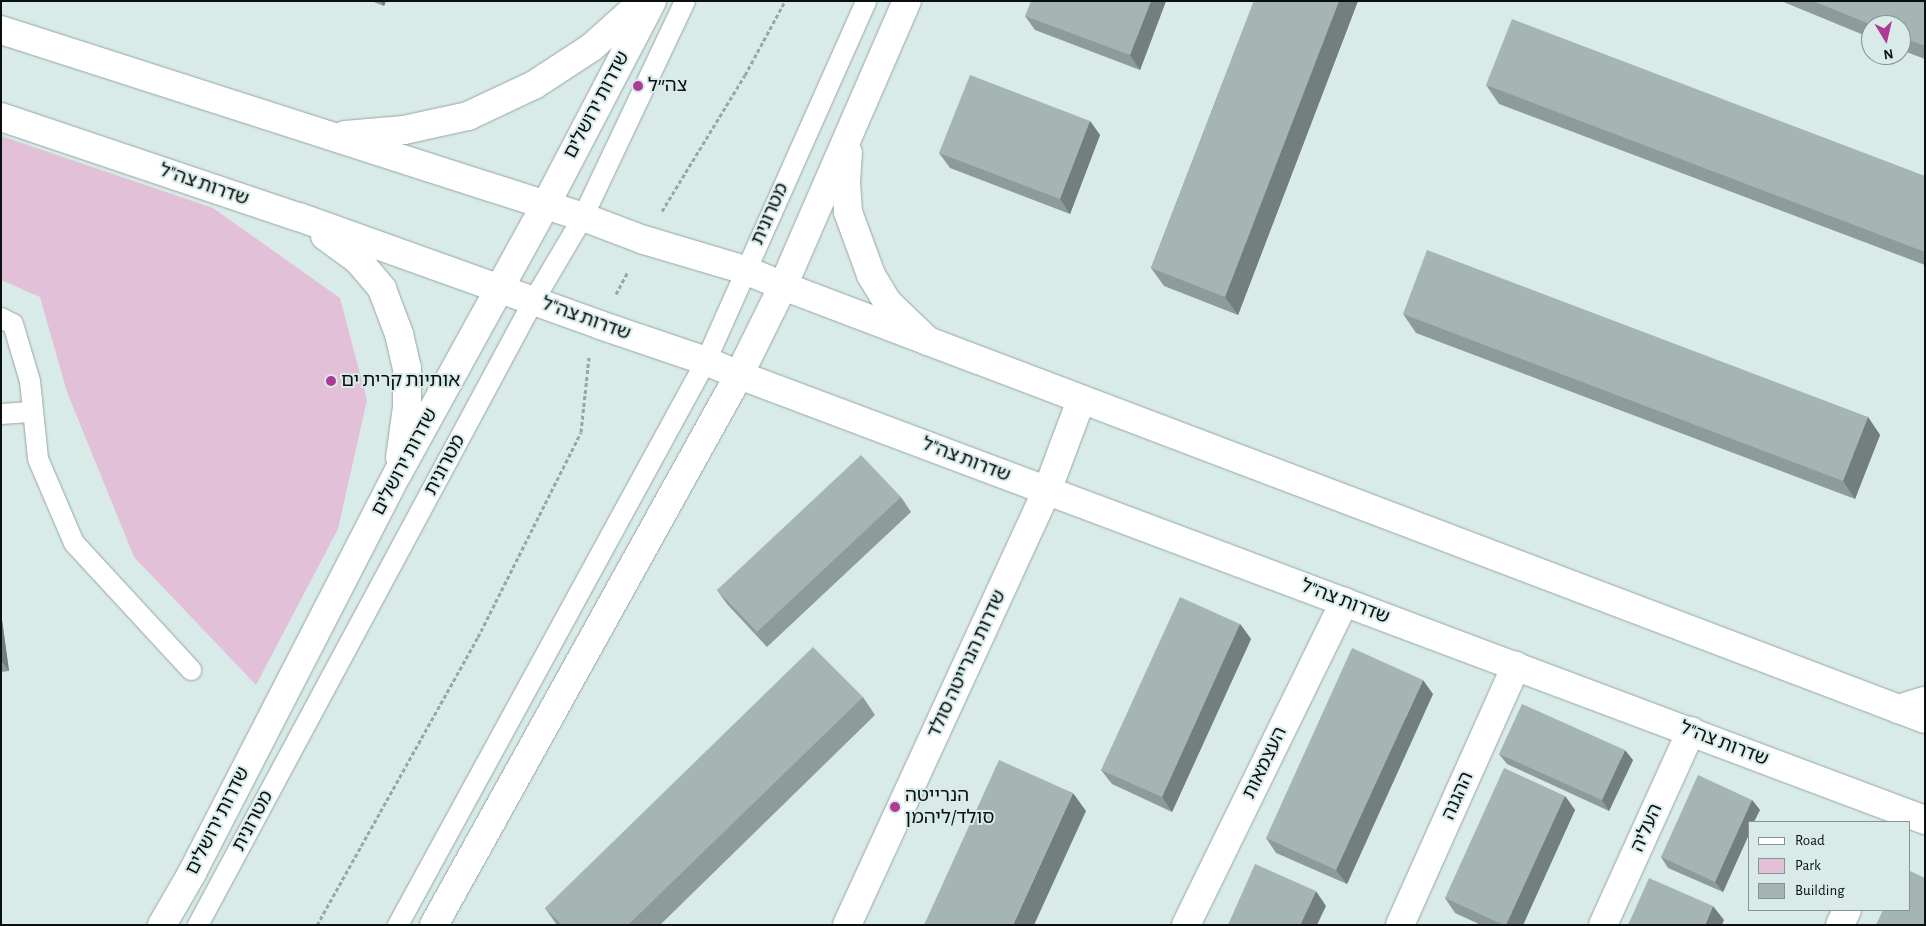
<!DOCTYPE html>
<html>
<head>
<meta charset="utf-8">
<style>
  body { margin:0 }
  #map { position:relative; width:1926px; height:926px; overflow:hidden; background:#d9ebe9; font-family:"Alegreya Sans","Noto Sans Hebrew",sans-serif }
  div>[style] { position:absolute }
  .green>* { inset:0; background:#e2c0d8 }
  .path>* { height:3px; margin-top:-1.5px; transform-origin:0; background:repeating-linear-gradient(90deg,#98a6a4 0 4px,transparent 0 6.5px) }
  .roads { filter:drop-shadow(0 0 1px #95a5a4) drop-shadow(0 0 1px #95a5a4) }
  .service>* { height:20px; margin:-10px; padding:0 10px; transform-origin:10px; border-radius:10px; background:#fff }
  .minor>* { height:28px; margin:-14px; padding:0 14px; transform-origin:14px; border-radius:14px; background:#fff }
  .tertiary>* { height:28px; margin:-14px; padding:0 14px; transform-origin:14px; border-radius:14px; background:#fff }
  .secondary>* { height:28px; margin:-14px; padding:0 14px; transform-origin:14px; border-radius:14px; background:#fff }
  .wall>* { inset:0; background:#8d9c9b }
  .shaded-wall>* { inset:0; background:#737f7e }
  .building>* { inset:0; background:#a4b5b4 }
  .dots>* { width:14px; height:14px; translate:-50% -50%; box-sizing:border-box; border:2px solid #d9ebe9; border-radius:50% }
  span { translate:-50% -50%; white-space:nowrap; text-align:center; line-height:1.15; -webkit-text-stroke:4px #d9ebe9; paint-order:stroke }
  .poi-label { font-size:19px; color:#0a100f }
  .left { translate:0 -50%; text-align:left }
  .street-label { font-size:19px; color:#0a100f }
  .frame { position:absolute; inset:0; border:2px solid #0a100f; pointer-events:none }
  .legend { position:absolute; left:1748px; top:821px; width:162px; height:90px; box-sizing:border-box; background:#d9ebe9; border:1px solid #869392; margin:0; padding:6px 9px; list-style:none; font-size:15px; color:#0a100f }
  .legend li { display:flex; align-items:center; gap:10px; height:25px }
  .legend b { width:25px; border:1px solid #869392 }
  .north { position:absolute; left:1861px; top:15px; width:50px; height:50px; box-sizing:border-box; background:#d9ebe9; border:1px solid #869392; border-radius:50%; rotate:171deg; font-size:14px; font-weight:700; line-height:20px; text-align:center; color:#0a100f }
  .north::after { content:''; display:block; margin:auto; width:18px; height:22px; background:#ad3b96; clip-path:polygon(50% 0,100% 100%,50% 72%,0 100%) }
</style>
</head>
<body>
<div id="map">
  <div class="green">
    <i style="clip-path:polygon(1px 136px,213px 208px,340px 298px,367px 400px,338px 529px,256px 685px,134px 557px,67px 392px,40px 297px,1px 280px)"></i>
  </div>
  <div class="path">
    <i style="left:662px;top:211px;width:159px;rotate:-58.6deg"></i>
    <i style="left:745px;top:75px;width:84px;rotate:-61.6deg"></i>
    <i style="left:616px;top:294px;width:26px;rotate:-62deg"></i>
    <i style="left:317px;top:925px;width:330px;rotate:-60.8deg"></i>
    <i style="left:478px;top:637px;width:229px;rotate:-63.3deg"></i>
    <i style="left:581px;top:432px;width:75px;rotate:-83.9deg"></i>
  </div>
  <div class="roads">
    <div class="service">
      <i style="left:1px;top:318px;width:13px;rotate:27deg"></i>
      <i style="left:13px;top:324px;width:59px;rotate:73.4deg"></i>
      <i style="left:30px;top:381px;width:78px;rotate:84.1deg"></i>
      <i style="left:38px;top:459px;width:91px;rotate:66.8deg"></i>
      <i style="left:74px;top:543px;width:173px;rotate:47.3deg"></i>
      <i style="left:1px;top:414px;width:32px;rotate:-4deg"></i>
      <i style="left:198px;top:925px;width:710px;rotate:-61.74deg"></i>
      <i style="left:534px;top:300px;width:96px;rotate:-59.4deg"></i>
      <i style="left:583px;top:217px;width:239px;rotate:-64.7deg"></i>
      <i style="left:398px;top:925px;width:643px;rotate:-61.36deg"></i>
      <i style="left:706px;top:361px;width:394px;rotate:-66deg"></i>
    </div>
    <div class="minor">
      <i style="left:1898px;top:709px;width:28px;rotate:-17deg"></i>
      <i style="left:1186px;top:925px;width:360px;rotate:-63.9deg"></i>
      <i style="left:1400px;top:925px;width:284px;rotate:-65.9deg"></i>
      <i style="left:1603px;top:925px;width:213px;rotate:-65.6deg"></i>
      <i style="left:1840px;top:925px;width:17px;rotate:-65deg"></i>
    </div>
    <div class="tertiary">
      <i style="left:783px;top:286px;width:1221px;rotate:20.76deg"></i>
      <i style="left:739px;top:375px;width:1267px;rotate:20.57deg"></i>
      <i style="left:847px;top:925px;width:478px;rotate:-65.3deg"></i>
      <i style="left:1047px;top:491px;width:97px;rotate:-69.5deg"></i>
    </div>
    <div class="secondary">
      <i style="left:1px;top:30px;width:611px;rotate:17.81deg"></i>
      <i style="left:583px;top:217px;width:65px;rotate:20.7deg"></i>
      <i style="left:644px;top:240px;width:105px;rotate:16.5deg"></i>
      <i style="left:745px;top:270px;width:41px;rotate:22.8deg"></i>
      <i style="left:1px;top:117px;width:314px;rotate:18.6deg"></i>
      <i style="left:299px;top:217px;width:320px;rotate:19.7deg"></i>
      <i style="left:600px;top:325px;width:112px;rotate:18.8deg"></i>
      <i style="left:706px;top:361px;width:36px;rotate:23deg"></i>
      <i style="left:345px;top:135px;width:59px;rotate:-4.8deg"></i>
      <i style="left:404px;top:130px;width:66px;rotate:-12.3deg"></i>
      <i style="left:468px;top:116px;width:73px;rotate:-25.2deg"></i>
      <i style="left:534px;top:85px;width:69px;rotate:-33.2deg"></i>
      <i style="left:592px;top:47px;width:69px;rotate:-42deg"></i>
      <i style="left:848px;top:153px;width:30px;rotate:94deg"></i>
      <i style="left:846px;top:183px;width:29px;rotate:86deg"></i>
      <i style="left:848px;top:212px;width:67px;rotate:69.9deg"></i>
      <i style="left:871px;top:275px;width:31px;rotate:59deg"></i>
      <i style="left:887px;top:302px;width:57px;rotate:43.6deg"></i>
      <i style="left:325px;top:236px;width:41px;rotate:36deg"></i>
      <i style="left:358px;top:260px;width:38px;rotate:50deg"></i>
      <i style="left:382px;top:289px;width:48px;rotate:69.3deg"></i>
      <i style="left:399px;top:334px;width:35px;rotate:77deg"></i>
      <i style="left:407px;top:368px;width:39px;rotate:90deg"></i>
      <i style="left:407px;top:407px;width:51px;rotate:97.8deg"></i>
      <i style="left:162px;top:925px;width:60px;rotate:-60deg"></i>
      <i style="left:192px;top:873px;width:450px;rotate:-62.8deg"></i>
      <i style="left:398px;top:473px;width:305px;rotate:-61.2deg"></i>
      <i style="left:545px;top:206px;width:231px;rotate:-62.4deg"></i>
      <i style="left:434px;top:925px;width:629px;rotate:-60.99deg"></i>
      <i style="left:739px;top:375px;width:99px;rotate:-63.7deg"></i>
      <i style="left:783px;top:286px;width:311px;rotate:-66.5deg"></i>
    </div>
  </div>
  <div class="wall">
    <i style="clip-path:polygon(371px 1px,386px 1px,384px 6px)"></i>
    <i style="clip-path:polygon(1166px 1px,1140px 70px,1035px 30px,1025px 16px)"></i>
    <i style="clip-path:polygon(1254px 1px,1358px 1px,1238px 315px,1164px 286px,1151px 268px)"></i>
    <i style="clip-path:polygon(1781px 1px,1925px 1px,1925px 59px,1901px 50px,1901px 25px,1871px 25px,1871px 38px)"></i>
    <i style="clip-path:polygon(1486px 85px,1925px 176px,1925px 265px,1499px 104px)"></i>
    <i style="clip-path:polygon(1090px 121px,1100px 135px,1070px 214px,950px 168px,939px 153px)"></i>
    <i style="clip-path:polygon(1403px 314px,1868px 417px,1880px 435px,1855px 499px,1416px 333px)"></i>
    <i style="clip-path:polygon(901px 497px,911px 512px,767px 647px,727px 604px,717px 590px)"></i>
    <i style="clip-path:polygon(1px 613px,9px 671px,1px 672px)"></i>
    <i style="clip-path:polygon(1240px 624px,1251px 639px,1172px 812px,1112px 784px,1101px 770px)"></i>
    <i style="clip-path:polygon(1433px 694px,1347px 884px,1276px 853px,1266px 838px)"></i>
    <i style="clip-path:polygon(863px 697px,875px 715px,660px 925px,557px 925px,545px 908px)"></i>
    <i style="clip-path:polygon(1499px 754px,1633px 760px,1609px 811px,1507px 764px)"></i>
    <i style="clip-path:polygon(1565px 796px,1575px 810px,1523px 925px,1481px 925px,1455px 913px,1445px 898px)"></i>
    <i style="clip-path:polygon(1752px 800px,1760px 810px,1750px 822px,1750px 832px,1723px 892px,1668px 868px,1661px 857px)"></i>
  </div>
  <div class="shaded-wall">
    <i style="clip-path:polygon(380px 1px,386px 1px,384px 6px)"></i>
    <i style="clip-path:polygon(1151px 1px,1166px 1px,1140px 70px,1130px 55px)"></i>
    <i style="clip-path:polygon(1339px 1px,1358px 1px,1238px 315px,1225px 297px)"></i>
    <i style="clip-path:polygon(1090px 121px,1100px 135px,1070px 214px,1060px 199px)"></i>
    <i style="clip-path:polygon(1868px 417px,1880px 435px,1855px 499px,1843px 481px)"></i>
    <i style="clip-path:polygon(1px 613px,9px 671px,1px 660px)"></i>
    <i style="clip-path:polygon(1240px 624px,1251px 639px,1172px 812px,1162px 797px)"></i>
    <i style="clip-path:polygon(1423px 680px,1433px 694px,1347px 884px,1336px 870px)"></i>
    <i style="clip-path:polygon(1625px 750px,1633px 760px,1609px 811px,1602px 800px)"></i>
    <i style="clip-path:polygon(1073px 793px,1086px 811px,1034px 925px,1013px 925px)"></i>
    <i style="clip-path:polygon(1565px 796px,1575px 810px,1523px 925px,1506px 925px)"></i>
    <i style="clip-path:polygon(1752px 800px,1760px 810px,1754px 822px,1750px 822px,1750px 832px,1723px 892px,1715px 882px)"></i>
    <i style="clip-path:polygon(1316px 891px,1326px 906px,1317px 925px,1300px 925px)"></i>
    <i style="clip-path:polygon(1713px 906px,1724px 920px,1722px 925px,1705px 925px)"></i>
  </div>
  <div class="building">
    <i style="clip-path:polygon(1031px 1px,1151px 1px,1130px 55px,1025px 16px)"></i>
    <i style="clip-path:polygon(1254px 1px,1339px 1px,1225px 297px,1151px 268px)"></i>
    <i style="clip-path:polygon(1813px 1px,1925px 1px,1925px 46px,1901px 37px,1901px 25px,1872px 25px)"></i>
    <i style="clip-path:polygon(1512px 19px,1925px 176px,1925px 252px,1486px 85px)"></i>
    <i style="clip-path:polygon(970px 75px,1090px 121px,1060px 199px,939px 153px)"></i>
    <i style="clip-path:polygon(1427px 250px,1868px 417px,1843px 481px,1403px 314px)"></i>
    <i style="clip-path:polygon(861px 455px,901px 497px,757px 632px,717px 590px)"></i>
    <i style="clip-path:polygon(1180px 597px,1240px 624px,1162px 797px,1101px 770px)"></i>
    <i style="clip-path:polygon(813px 647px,863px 697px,628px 925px,562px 925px,545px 908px)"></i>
    <i style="clip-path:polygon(1352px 648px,1423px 680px,1336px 870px,1266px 838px)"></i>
    <i style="clip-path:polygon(1522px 704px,1625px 750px,1602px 800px,1499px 754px)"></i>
    <i style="clip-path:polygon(999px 760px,1073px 793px,1013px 925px,924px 925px)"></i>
    <i style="clip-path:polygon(1504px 768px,1565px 796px,1506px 925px,1504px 925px,1445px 898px)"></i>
    <i style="clip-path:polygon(1698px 775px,1752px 800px,1715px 882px,1661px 857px)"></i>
    <i style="clip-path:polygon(1255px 864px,1316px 891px,1300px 925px,1228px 925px)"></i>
    <i style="clip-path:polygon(1910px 871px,1925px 878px,1925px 925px,1876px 925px,1883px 910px,1910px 910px)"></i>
    <i style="clip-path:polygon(1649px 878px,1713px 906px,1705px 925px,1628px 925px)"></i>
  </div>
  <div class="dots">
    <i style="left:638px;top:86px;background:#ad3b96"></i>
    <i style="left:331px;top:381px;background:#ad3b96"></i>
    <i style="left:895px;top:807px;background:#ad3b96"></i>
  </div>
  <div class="poi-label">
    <span class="left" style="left:648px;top:86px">צה״ל</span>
    <span class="left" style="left:341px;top:381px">אותיות קרית ים</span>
    <span class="left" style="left:905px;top:807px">הנרייטה<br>סולד/ליהמן</span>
  </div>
  <div class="street-label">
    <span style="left:597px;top:105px;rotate:-62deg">שדרות ירושלים</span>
    <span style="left:204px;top:185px;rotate:19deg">שדרות צה"ל</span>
    <span style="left:770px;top:214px;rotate:-66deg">מטרונית</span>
    <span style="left:586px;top:319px;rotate:20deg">שדרות צה"ל</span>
    <span style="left:966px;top:460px;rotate:21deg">שדרות צה"ל</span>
    <span style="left:405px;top:462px;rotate:-62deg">שדרות ירושלים</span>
    <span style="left:445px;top:465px;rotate:-62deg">מטרונית</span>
    <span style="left:1345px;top:602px;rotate:21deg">שדרות צה"ל</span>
    <span style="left:967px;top:664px;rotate:-65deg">שדרות הנרייטה סולד</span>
    <span style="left:1724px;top:744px;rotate:21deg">שדרות צה"ל</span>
    <span style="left:1265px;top:763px;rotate:-64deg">העצמאות</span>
    <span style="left:1458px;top:796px;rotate:-66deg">ההגנה</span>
    <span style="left:218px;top:821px;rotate:-63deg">שדרות ירושלים</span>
    <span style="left:253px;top:821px;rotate:-62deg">מטרונית</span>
    <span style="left:1647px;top:828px;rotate:-66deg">העליה</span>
  </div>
  <div class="frame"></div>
  <ul class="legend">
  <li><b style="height:6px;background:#fff"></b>Road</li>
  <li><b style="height:14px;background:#e2c0d8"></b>Park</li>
  <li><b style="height:14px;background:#a4b5b4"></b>Building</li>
  </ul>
  <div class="north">N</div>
</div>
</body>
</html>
